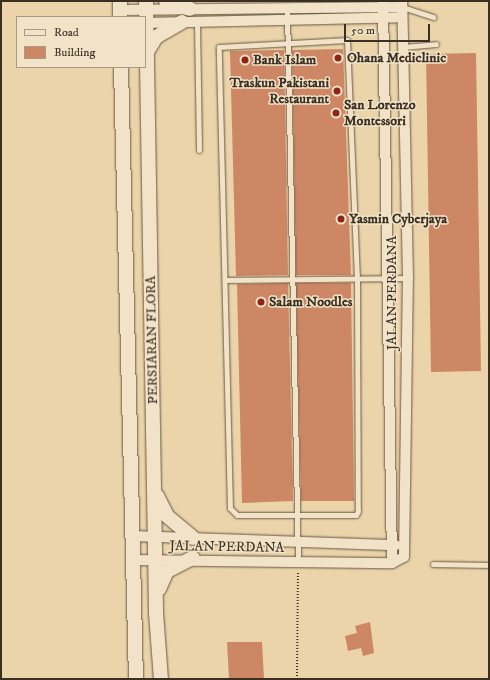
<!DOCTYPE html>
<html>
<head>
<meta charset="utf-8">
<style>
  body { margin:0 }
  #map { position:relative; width:490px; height:680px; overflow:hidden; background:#ebd4aa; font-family:"IM FELL DW Pica",serif }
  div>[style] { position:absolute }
  .building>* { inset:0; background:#cd8764 }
  .path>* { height:2px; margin-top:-1px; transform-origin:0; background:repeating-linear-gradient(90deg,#3a2f22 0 1px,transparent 0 3px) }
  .roads { filter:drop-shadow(0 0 1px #665844) drop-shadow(0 0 1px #665844) }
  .service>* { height:5px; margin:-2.5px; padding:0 2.5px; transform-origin:2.5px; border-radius:2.5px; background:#f2e3c8 }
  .minor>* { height:10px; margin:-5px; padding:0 5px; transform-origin:5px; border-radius:5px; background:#f2e3c8 }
  .secondary>* { height:14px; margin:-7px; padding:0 7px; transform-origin:7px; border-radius:7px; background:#f2e3c8 }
  .dots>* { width:11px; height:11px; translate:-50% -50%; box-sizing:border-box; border:2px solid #f2e3c8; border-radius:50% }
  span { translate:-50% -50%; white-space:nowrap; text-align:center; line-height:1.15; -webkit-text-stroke:3px #f2e3c8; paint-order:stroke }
  .poi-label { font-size:14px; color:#3a2f22; font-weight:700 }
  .left { translate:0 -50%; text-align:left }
  .right { translate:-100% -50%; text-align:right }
  .street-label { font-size:14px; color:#3a2f22 }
  .frame { position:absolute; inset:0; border:2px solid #3a2f22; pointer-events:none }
  .legend { position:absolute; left:16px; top:16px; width:130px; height:52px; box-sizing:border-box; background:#f2e3c8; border:1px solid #a89b86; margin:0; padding:5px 7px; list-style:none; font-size:12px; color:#3a2f22 }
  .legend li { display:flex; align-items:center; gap:8px; height:20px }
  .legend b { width:20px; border:1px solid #a89b86 }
  .scale { position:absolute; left:344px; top:24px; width:86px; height:18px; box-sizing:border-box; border:2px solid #3a2f22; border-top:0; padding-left:5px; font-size:12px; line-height:14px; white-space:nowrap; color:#3a2f22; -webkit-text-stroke:3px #f2e3c8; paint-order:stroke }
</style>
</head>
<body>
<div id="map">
  <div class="building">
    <i style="clip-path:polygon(343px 49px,351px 275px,296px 275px,292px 50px)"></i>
    <i style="clip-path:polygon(284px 50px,288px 275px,236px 276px,230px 51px)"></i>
    <i style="clip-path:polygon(476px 53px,481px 371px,431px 372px,426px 54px)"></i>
    <i style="clip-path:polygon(288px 283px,293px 501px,242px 503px,237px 284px)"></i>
    <i style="clip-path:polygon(296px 283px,351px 283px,354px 501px,301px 501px)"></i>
    <i style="clip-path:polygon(370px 622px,374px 653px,363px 656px,361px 648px,348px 651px,345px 636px,357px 633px,355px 626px)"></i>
    <i style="clip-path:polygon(227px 642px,262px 642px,264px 679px,229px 679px)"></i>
  </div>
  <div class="path">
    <i style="left:297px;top:679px;width:107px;rotate:-89.5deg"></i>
  </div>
  <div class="roads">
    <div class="service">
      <i style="left:402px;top:7px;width:33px;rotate:18deg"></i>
      <i style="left:287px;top:8px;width:553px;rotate:88.86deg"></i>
      <i style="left:197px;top:22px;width:128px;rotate:89.1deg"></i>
      <i style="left:347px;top:40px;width:238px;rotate:87.6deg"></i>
      <i style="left:357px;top:278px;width:233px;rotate:89.8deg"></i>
      <i style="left:358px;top:511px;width:4px;rotate:117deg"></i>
      <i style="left:356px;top:515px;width:119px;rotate:180deg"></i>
      <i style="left:237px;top:515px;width:10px;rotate:-135deg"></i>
      <i style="left:230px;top:508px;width:461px;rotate:-91.4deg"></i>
      <i style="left:219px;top:47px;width:128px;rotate:-3.1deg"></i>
      <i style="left:403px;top:47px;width:33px;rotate:-5deg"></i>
      <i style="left:225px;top:280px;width:183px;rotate:-0.6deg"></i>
      <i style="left:433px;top:564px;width:56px;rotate:1deg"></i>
    </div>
    <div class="minor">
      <i style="left:383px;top:1px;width:562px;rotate:89.08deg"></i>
      <i style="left:120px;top:10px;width:282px;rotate:-0.6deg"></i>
      <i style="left:145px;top:23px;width:257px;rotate:-1.3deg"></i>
      <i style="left:132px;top:536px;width:264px;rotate:2deg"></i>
      <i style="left:133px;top:560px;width:259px;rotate:0.7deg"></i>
      <i style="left:392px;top:563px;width:13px;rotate:-27deg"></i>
      <i style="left:404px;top:557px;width:279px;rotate:-89.2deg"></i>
      <i style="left:408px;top:278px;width:277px;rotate:-91.2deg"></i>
    </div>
    <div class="secondary">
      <i style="left:120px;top:1px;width:16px;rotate:90deg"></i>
      <i style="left:146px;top:1px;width:612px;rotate:89.06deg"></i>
      <i style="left:156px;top:613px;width:66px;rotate:85.7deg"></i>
      <i style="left:166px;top:1px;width:25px;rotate:18deg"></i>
      <i style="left:147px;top:52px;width:17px;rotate:-59deg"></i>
      <i style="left:156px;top:37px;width:30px;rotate:-30deg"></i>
      <i style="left:121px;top:67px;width:612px;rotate:88.6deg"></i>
      <i style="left:157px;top:496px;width:22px;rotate:63deg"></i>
      <i style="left:167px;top:516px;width:34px;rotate:40deg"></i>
      <i style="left:159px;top:589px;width:20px;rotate:-66deg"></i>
      <i style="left:167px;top:571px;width:29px;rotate:-27deg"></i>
    </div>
  </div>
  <div class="dots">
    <i style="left:338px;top:58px;background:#8f2418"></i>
    <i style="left:245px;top:60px;background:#8f2418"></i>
    <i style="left:337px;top:91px;background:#8f2418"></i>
    <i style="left:336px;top:113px;background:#8f2418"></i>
    <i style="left:341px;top:219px;background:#8f2418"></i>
    <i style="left:261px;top:302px;background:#8f2418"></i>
  </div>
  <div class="poi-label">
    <span class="left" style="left:347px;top:58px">Ohana Mediclinic</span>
    <span class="left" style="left:253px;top:60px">Bank Islam</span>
    <span class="right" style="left:329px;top:91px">Traskun Pakistani<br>Restaurant</span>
    <span class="left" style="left:344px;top:113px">San Lorenzo<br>Montessori</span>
    <span class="left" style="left:349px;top:219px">Yasmin Cyberjaya</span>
    <span class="left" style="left:269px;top:302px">Salam Noodles</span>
  </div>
  <div class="street-label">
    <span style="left:392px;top:293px;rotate:-90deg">JALAN PERDANA</span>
    <span style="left:152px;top:340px;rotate:-91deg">PERSIARAN FLORA</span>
    <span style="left:227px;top:547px;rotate:1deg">JALAN PERDANA</span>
  </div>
  <div class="frame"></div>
  <ul class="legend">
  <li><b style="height:5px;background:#f2e3c8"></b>Road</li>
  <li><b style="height:11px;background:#cd8764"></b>Building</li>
  </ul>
  <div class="scale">50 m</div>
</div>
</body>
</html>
